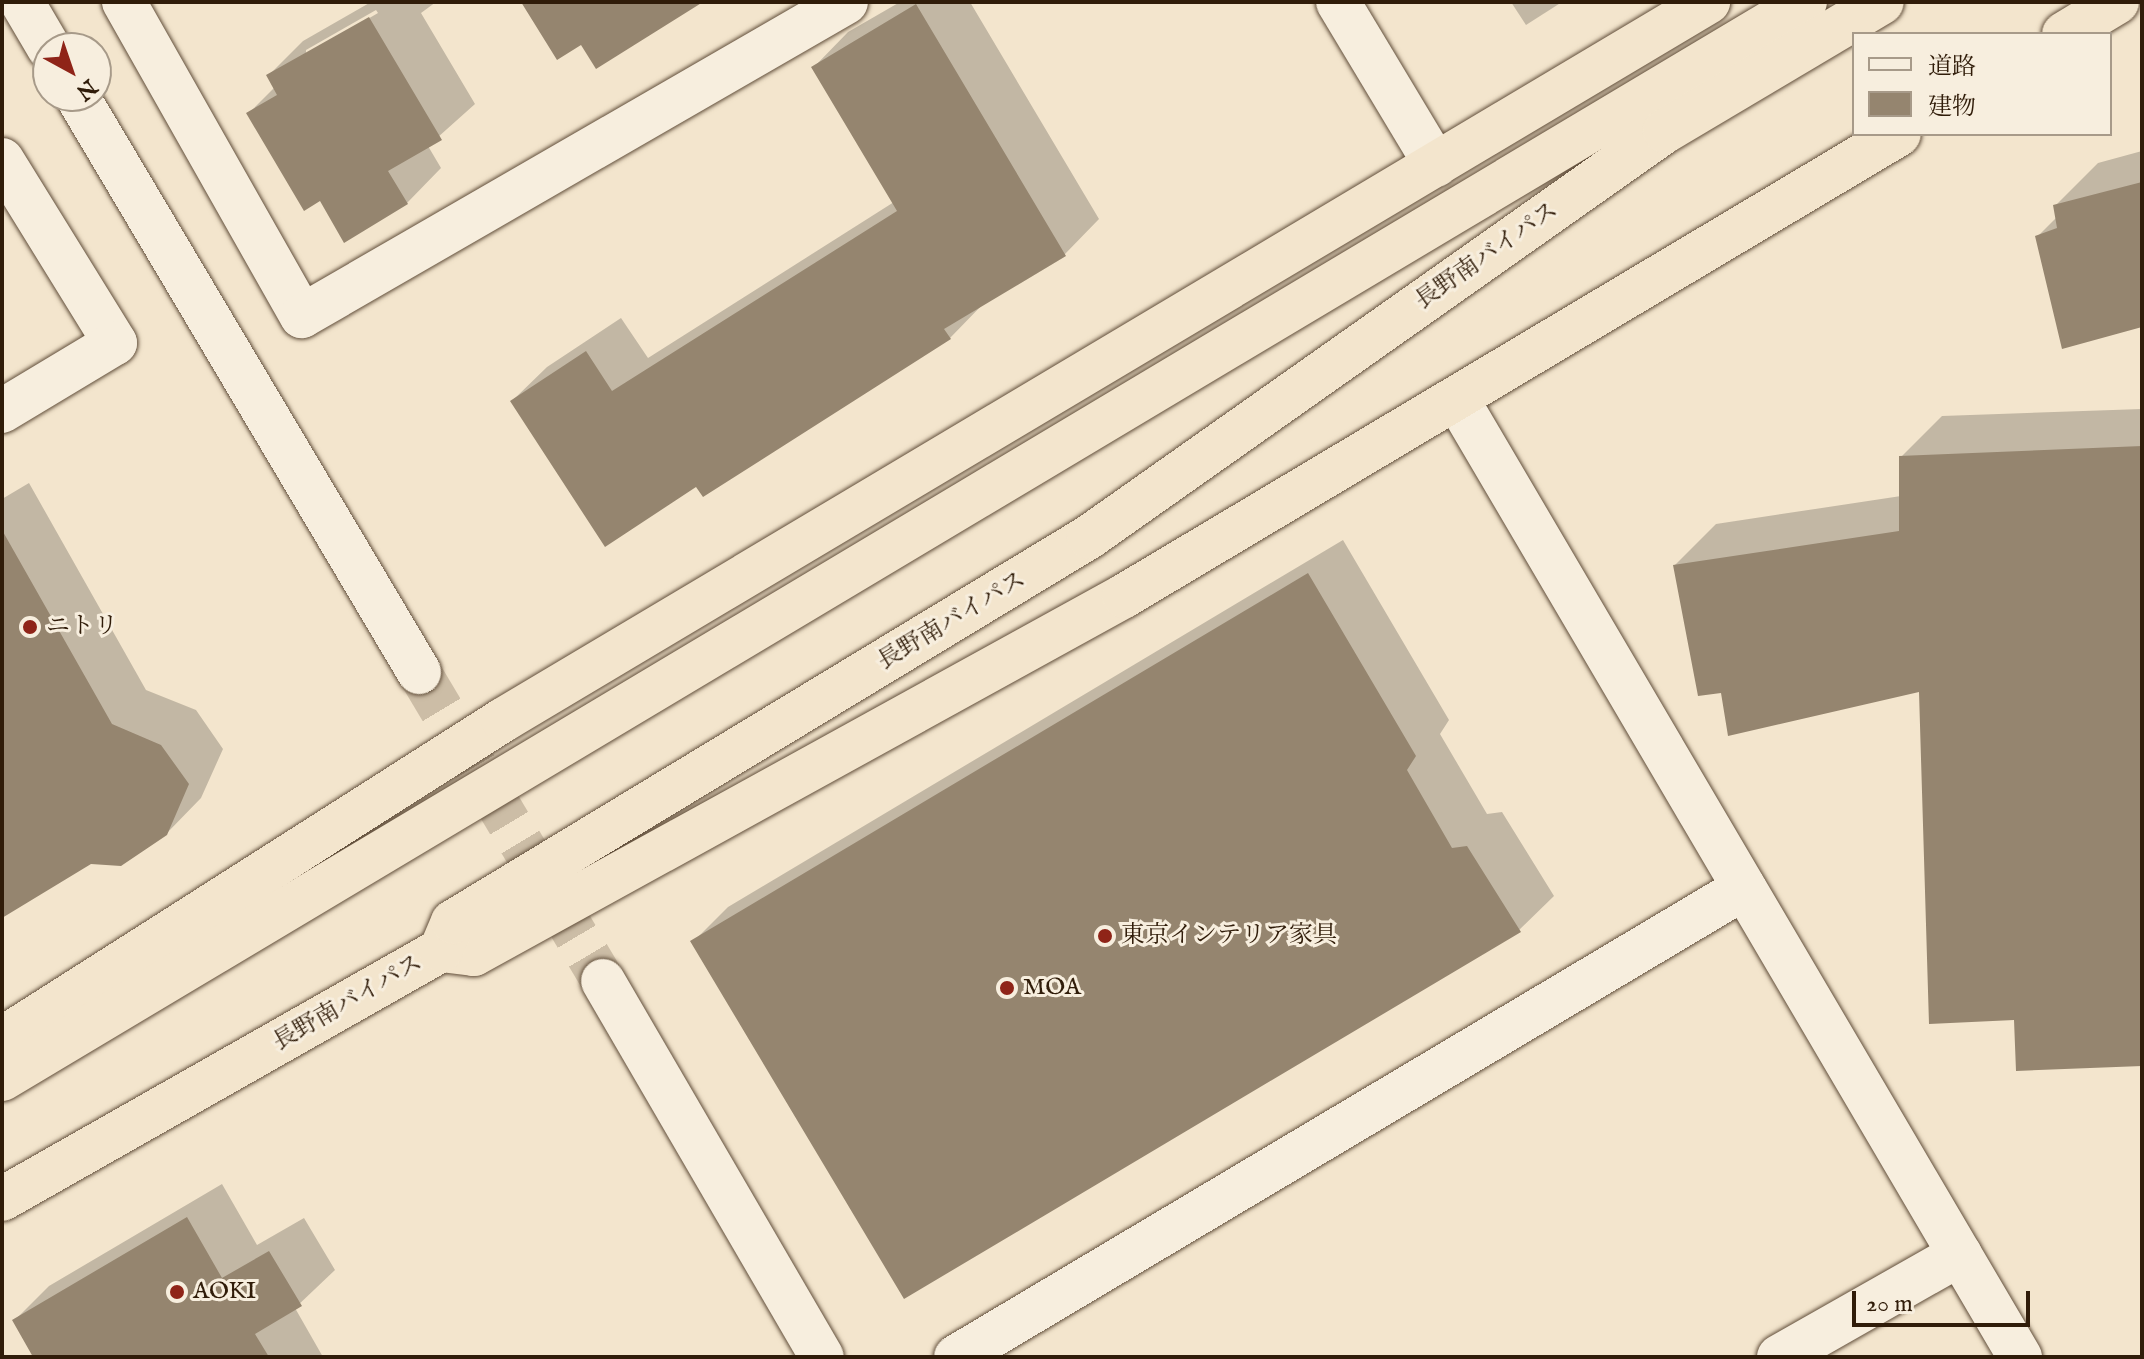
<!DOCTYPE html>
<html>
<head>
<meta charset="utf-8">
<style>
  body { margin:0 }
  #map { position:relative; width:2144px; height:1359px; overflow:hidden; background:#f3e5cd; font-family:"IM FELL English","Noto Serif JP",serif }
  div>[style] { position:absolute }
  .shadow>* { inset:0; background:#0003 }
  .building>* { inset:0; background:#95856f }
  .tertiary-tunnel>* { height:44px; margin-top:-22px; transform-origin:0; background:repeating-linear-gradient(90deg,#ccbda6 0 44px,transparent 0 66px) }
  .roads { filter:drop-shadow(0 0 2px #614e3a) drop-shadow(0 0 2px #614e3a) }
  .minor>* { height:44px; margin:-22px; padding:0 22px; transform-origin:22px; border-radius:22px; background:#f7eede }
  .tertiary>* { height:44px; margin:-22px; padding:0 22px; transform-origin:22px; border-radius:22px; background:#f7eede }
  .trunk>* { height:44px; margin:-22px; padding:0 22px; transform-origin:22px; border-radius:22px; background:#f3e5cd }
  .dots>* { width:22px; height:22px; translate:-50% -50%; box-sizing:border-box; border:4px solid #f7eede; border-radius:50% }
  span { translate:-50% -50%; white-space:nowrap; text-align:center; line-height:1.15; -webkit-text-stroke:6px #f7eede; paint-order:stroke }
  .street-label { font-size:24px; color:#301c09 }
  .poi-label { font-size:24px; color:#301c09 }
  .left { translate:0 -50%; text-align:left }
  .frame { position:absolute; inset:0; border:4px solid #301c09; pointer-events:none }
  .legend { position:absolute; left:1852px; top:32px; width:260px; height:104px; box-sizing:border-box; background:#f7eede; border:2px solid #a79a89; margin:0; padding:10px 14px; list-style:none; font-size:24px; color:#301c09 }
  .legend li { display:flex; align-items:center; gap:16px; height:40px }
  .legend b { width:40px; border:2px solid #a79a89 }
  .north { position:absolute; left:32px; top:32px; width:80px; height:80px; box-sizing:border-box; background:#f7eede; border:2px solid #a79a89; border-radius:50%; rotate:140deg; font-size:22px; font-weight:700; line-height:32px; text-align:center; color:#301c09 }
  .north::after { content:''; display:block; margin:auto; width:28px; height:36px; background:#8f2418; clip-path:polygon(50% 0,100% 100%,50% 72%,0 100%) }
  .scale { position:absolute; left:1852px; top:1291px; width:178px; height:36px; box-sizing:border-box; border:4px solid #301c09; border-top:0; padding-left:10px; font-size:24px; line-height:28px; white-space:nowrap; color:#301c09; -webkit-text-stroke:6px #f7eede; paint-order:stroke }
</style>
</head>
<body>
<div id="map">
  <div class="shadow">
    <i style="clip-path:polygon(evenodd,371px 2px,436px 2px,421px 13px,475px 104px,428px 146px,441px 168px,407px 203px,320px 199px,249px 113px,275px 87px,268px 76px,303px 41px,371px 2px,376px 10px,378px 13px,306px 55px,306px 50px,376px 10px)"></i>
    <i style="clip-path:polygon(900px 2px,970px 2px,1099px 219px,1065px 254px,985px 302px,950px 338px,697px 485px,512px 401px,547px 367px,621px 318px,648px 358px,894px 202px,814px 67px,848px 32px)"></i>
    <i style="clip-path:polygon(1511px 2px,1562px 2px,1526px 25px)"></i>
    <i style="clip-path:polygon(2142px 151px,2142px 325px,2037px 237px,2057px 217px,2055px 206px,2098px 163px)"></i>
    <i style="clip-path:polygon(2142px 409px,2142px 1064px,1920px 690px,1722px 691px,1675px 565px,1716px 524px,1901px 496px,1901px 457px,1942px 416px)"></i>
    <i style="clip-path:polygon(29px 483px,146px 690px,196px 710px,223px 749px,201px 798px,166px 834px,91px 862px,2px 916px,2px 499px)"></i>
    <i style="clip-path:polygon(1343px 540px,1449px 720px,1440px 734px,1487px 814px,1502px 812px,1554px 896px,1519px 930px,693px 942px,728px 907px)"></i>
    <i style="clip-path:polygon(222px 1184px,257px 1245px,304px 1218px,335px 1270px,295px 1308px,323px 1357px,35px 1357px,14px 1321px,49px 1286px)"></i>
  </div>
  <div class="building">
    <i style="clip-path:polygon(521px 2px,703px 2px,596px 69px,581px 45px,557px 60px)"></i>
    <i style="clip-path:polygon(916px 4px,1066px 256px,944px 329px,951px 339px,703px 497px,696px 487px,605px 547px,510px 401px,586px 351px,612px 391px,897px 211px,811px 67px)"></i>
    <i style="clip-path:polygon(369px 17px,442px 140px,388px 171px,408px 204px,344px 243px,320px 201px,304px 211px,246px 113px,277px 95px,266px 75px)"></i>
    <i style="clip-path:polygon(2142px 182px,2142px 327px,2062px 349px,2035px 236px,2057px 228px,2053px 205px)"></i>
    <i style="clip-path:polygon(2142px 446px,2142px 1066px,2016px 1071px,2014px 1020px,1929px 1024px,1919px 692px,1728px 736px,1721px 693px,1698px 696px,1673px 565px,1899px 531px,1899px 456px)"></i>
    <i style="clip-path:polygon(2px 530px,112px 724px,161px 745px,189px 784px,167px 835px,121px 866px,91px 864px,2px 918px)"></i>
    <i style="clip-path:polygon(1308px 573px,1416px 756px,1407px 770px,1452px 848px,1467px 846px,1521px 932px,904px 1299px,690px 941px)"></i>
    <i style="clip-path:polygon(187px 1217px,222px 1278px,269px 1251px,302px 1306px,255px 1334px,269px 1357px,33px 1357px,12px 1320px)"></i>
  </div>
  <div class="tertiary-tunnel">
    <i style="left:419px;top:672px;width:360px;rotate:59.2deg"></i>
  </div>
  <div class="roads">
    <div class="minor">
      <i style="left:124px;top:2px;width:361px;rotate:60.5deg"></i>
      <i style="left:302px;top:316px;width:628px;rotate:-29.99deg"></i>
      <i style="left:1338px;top:2px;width:190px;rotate:59deg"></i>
      <i style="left:2px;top:160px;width:215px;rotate:58.3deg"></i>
      <i style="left:115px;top:343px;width:132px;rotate:149deg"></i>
      <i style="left:956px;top:1357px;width:917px;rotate:-30.76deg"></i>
      <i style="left:1779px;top:1357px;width:208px;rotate:-29.6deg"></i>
    </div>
    <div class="tertiary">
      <i style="left:22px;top:2px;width:53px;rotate:59.6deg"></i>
      <i style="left:77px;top:96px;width:670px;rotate:59.3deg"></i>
      <i style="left:1458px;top:401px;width:1109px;rotate:59.55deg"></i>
      <i style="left:603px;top:981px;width:435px;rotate:59.8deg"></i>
    </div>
    <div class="trunk">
      <i style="left:2064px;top:34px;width:62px;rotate:-31.1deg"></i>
      <i style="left:441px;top:950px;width:33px;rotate:7deg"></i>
      <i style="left:474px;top:954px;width:742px;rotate:-28.84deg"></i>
      <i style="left:1124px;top:596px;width:902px;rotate:-30.8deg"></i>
      <i style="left:2px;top:1039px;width:594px;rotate:-32.49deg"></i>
      <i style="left:503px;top:720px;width:1403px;rotate:-30.79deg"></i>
      <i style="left:2px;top:1079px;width:2100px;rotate:-30.85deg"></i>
      <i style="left:2px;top:1199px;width:505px;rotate:-29.56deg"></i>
      <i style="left:441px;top:950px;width:30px;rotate:-67deg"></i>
      <i style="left:453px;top:922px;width:743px;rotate:-31.19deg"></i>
      <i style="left:1089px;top:537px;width:705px;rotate:-35.18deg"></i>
      <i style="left:1665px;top:131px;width:252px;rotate:-30.7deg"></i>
    </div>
  </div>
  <div class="dots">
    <i style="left:30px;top:627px;background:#8f2418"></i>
    <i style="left:1105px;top:936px;background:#8f2418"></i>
    <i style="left:1007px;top:988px;background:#8f2418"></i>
    <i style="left:177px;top:1292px;background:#8f2418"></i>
  </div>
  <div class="street-label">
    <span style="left:1487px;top:256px;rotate:-35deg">長野南バイパス</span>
    <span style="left:952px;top:621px;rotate:-31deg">長野南バイパス</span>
    <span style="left:348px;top:1003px;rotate:-30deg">長野南バイパス</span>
  </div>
  <div class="poi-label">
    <span class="left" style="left:46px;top:627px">ニトリ</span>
    <span class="left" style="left:1121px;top:936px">東京インテリア家具</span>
    <span class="left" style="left:1023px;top:988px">MOA</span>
    <span class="left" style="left:193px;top:1292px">AOKI</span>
  </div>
  <div class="frame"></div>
  <ul class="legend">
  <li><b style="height:10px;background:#f7eede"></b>道路</li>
  <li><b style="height:22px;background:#95856f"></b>建物</li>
  </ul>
  <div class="north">N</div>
  <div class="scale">20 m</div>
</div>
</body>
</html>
